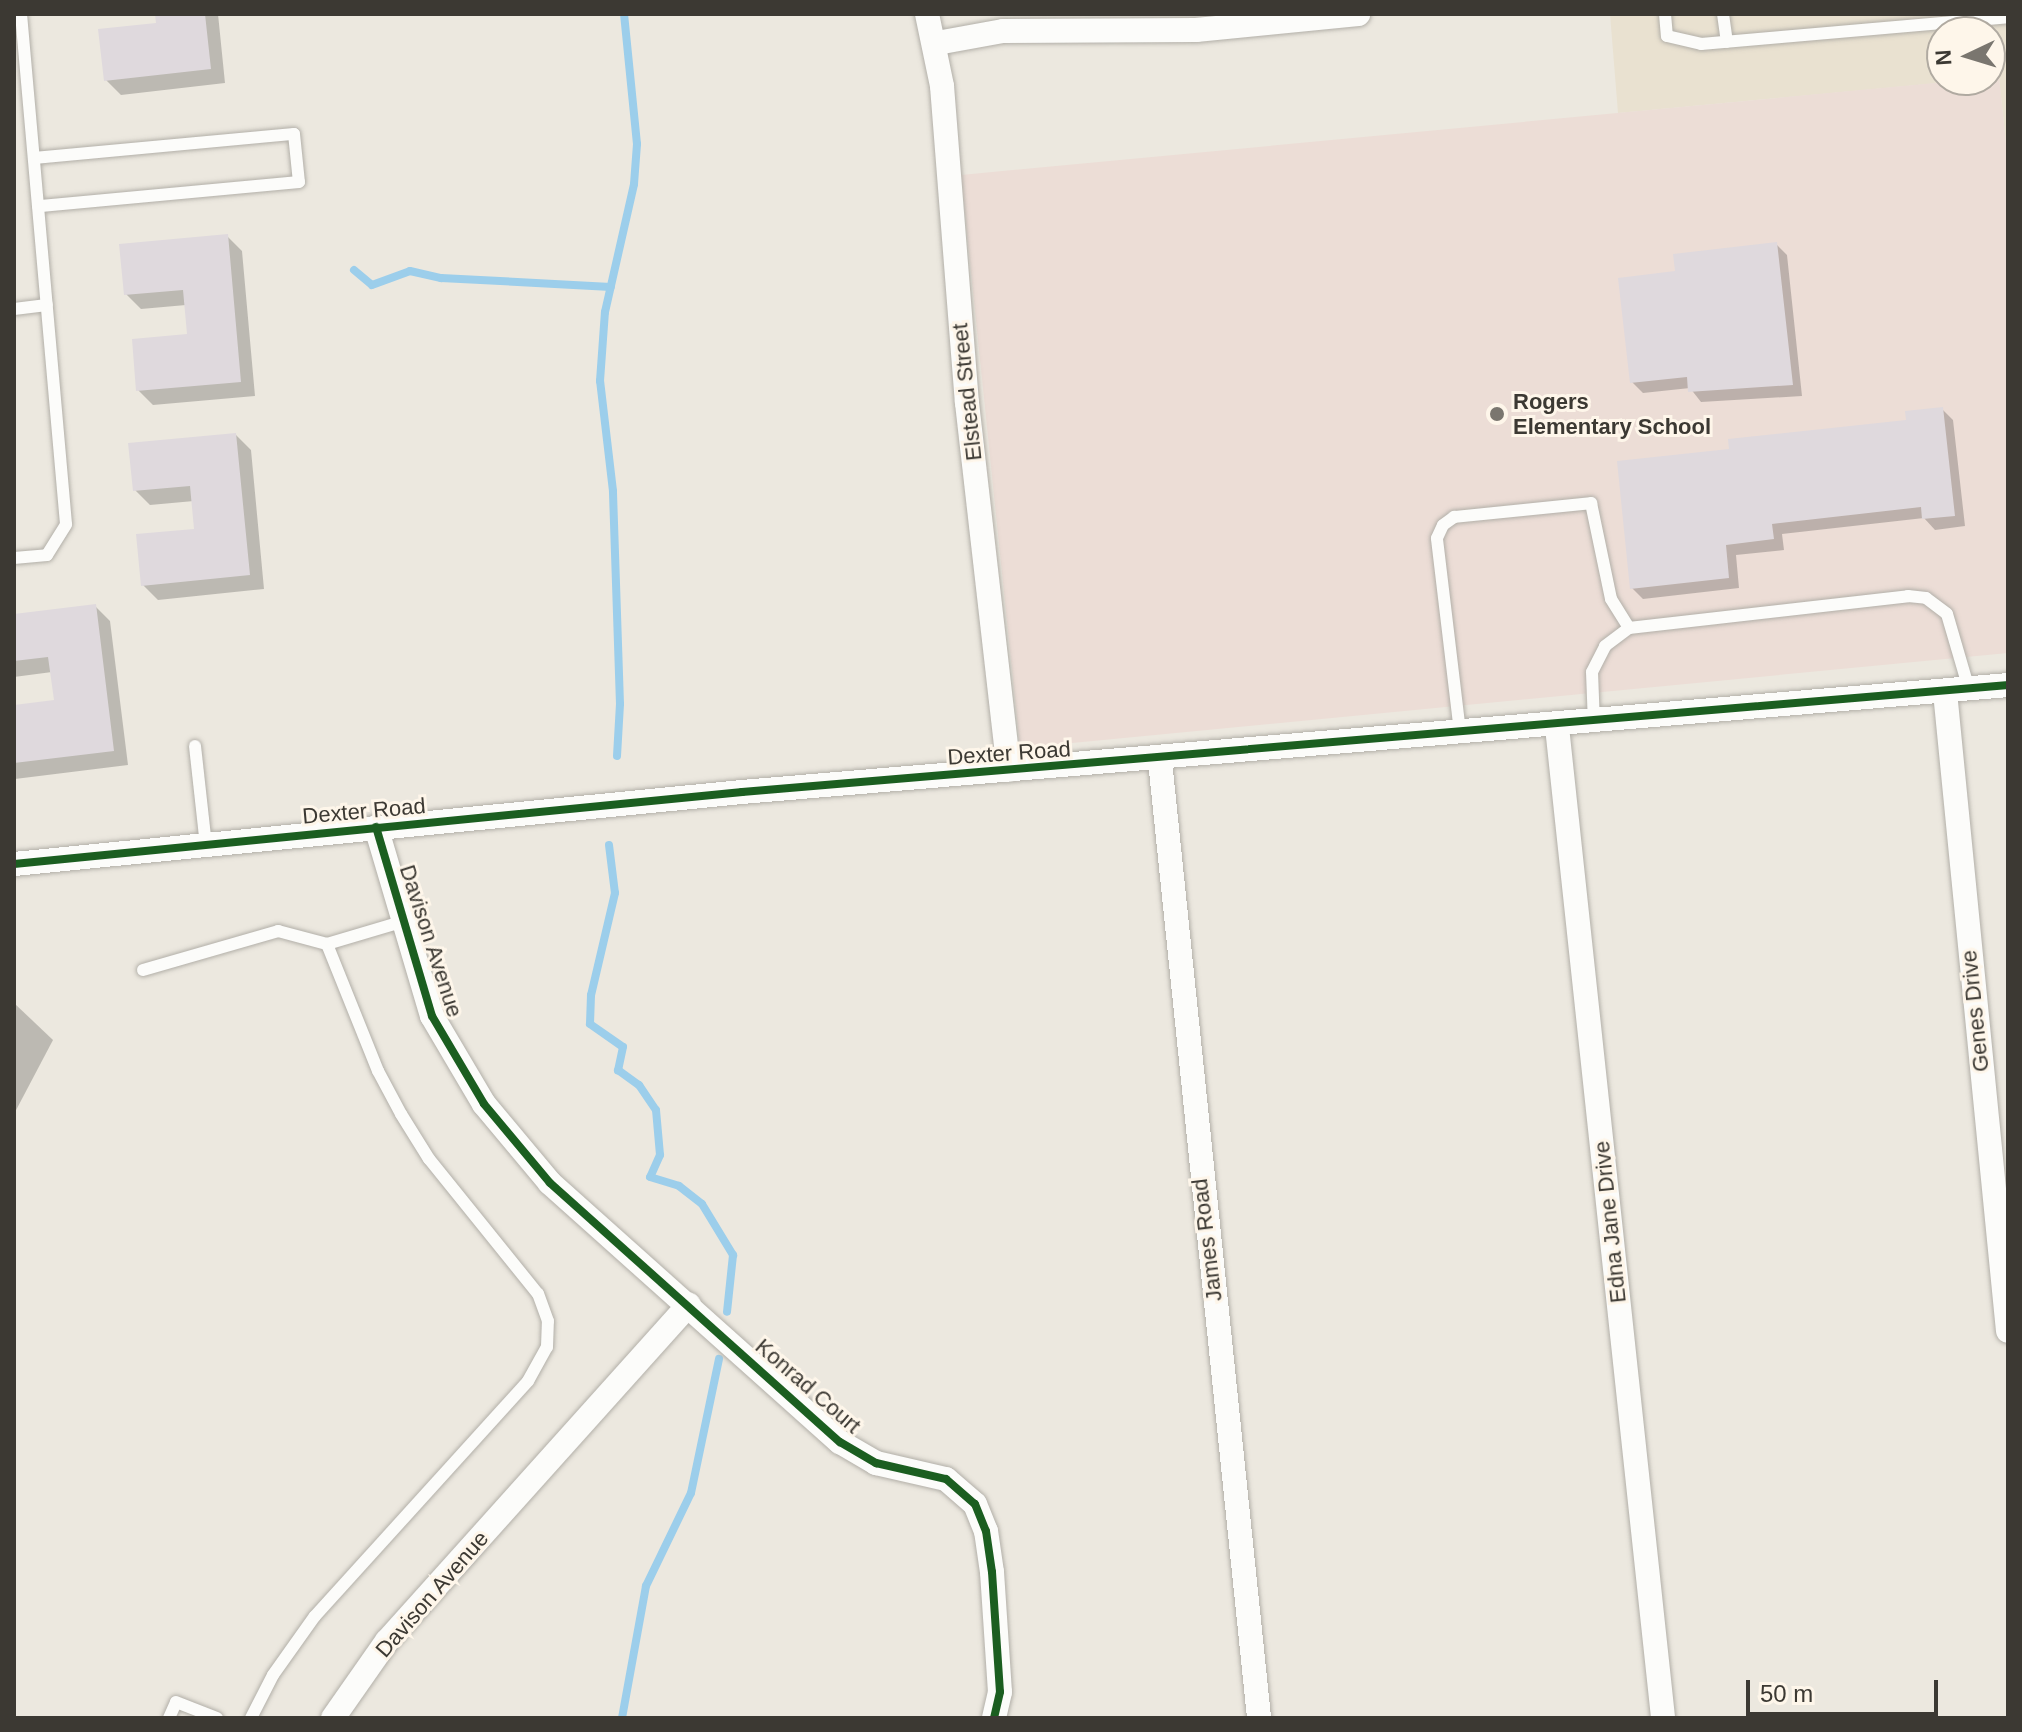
<!DOCTYPE html>
<html>
<head>
<meta charset="utf-8">
<style>
  body { margin:0 }
  #map { position:relative; width:2022px; height:1732px; overflow:hidden; background:#ece8df; font-family:Helvetica,sans-serif }
  div>[style] { position:absolute }
  .built>* { inset:0; background:#e9e1d0 }
  .education>* { inset:0; background:#ecddd6 }
  .shadow>* { inset:0; background:#0003 }
  .stream>* { height:8px; margin:-4px; padding:0 4px; transform-origin:4px; border-radius:4px; background:#9cceeb }
  .building>* { inset:0; background:#dfd9dd }
  .roads { filter:drop-shadow(0 0 2px #b2afa8) drop-shadow(0 0 2px #b2afa8) }
  .lane>* { height:12px; margin:-6px; padding:0 6px; transform-origin:6px; border-radius:6px; background:#fcfcfa }
  .street>* { height:24px; margin:-12px; padding:0 12px; transform-origin:12px; border-radius:12px; background:#fcfcfa }
  .cycleway>* { height:8px; margin:-4px; padding:0 4px; transform-origin:4px; border-radius:4px; background:#1b5e20 }
  .dots>* { width:22px; height:22px; translate:-50% -50%; box-sizing:border-box; border:4px solid #fef6ea; border-radius:50% }
  span { translate:-50% -50%; white-space:nowrap; text-align:center; line-height:1.15; -webkit-text-stroke:6px #fef6ea; paint-order:stroke }
  .street-label { font-size:22px; color:#3c3933 }
  .poi-label { font-size:22px; color:#3c3933; font-weight:700 }
  .left { translate:0 -50%; text-align:left }
  .frame { position:absolute; inset:0; border:16px solid #3c3933; pointer-events:none }
  .north { position:absolute; left:1926px; top:16px; width:80px; height:80px; box-sizing:border-box; background:#fef6ea; border:2px solid #b0aaa1; border-radius:50%; rotate:266deg; font-size:22px; font-weight:700; line-height:32px; text-align:center; color:#3c3933 }
  .north::after { content:''; display:block; margin:auto; width:28px; height:36px; background:#7a766f; clip-path:polygon(50% 0,100% 100%,50% 72%,0 100%) }
  .scale { position:absolute; left:1746px; top:1680px; width:192px; height:36px; box-sizing:border-box; border:4px solid #3c3933; border-top:0; padding-left:10px; font-size:24px; line-height:28px; white-space:nowrap; color:#3c3933; -webkit-text-stroke:6px #fef6ea; paint-order:stroke }
</style>
</head>
<body>
<div id="map">
  <div class="built">
    <i style="clip-path:polygon(1610px 14px,2008px 14px,2008px 162px,1999px 78px,1990px 78px,1990px 32px,1942px 32px,1942px 80px,1971px 80px,1618px 113px)"></i>
  </div>
  <div class="education">
    <i style="clip-path:polygon(1999px 77px,2008px 162px,2008px 653px,1020px 748px,961px 175px)"></i>
  </div>
  <div class="shadow">
    <i style="clip-path:polygon(157px 14px,218px 14px,225px 83px,121px 95px,106px 80px,158px 25px)"></i>
    <i style="clip-path:polygon(227px 236px,242px 251px,255px 396px,153px 405px,138px 390px,189px 336px,186px 305px,141px 309px,126px 294px)"></i>
    <i style="clip-path:polygon(1776px 244px,1787px 255px,1802px 396px,1701px 402px,1690px 388px,1643px 393px,1632px 382px)"></i>
    <i style="clip-path:polygon(1942px 409px,1953px 420px,1965px 526px,1935px 530px,1924px 518px,1782px 534px,1784px 550px,1736px 555px,1739px 588px,1643px 599px,1632px 588px,1731px 451px,1908px 421px)"></i>
    <i style="clip-path:polygon(236px 435px,251px 450px,264px 589px,158px 600px,143px 585px,196px 531px,194px 501px,150px 505px,135px 490px)"></i>
    <i style="clip-path:polygon(95px 606px,110px 621px,128px 765px,15px 779px,14px 707px,56px 702px,52px 672px,14px 677px,14px 616px)"></i>
    <i style="clip-path:polygon(14px 1003px,53px 1040px,14px 1114px)"></i>
  </div>
  <div class="stream">
    <i style="left:354px;top:270px;width:23px;rotate:40deg"></i>
    <i style="left:372px;top:285px;width:40px;rotate:-20.2deg"></i>
    <i style="left:410px;top:271px;width:32px;rotate:13deg"></i>
    <i style="left:441px;top:278px;width:170px;rotate:3deg"></i>
    <i style="left:617px;top:756px;width:52px;rotate:-86.7deg"></i>
    <i style="left:620px;top:704px;width:213px;rotate:-91.9deg"></i>
    <i style="left:613px;top:491px;width:111px;rotate:-96.7deg"></i>
    <i style="left:600px;top:381px;width:69px;rotate:-85.9deg"></i>
    <i style="left:605px;top:312px;width:131px;rotate:-77.2deg"></i>
    <i style="left:634px;top:184px;width:40px;rotate:-85.7deg"></i>
    <i style="left:637px;top:144px;width:131px;rotate:-95.7deg"></i>
    <i style="left:609px;top:845px;width:48px;rotate:82.9deg"></i>
    <i style="left:615px;top:893px;width:105px;rotate:103.2deg"></i>
    <i style="left:591px;top:995px;width:29px;rotate:92deg"></i>
    <i style="left:590px;top:1024px;width:40px;rotate:34.9deg"></i>
    <i style="left:623px;top:1047px;width:24px;rotate:102deg"></i>
    <i style="left:618px;top:1070px;width:26px;rotate:36deg"></i>
    <i style="left:639px;top:1085px;width:30px;rotate:56deg"></i>
    <i style="left:656px;top:1110px;width:45px;rotate:84.9deg"></i>
    <i style="left:660px;top:1155px;width:24px;rotate:114deg"></i>
    <i style="left:650px;top:1177px;width:30px;rotate:17deg"></i>
    <i style="left:679px;top:1186px;width:29px;rotate:38deg"></i>
    <i style="left:702px;top:1204px;width:60px;rotate:58.7deg"></i>
    <i style="left:733px;top:1255px;width:57px;rotate:96deg"></i>
    <i style="left:622px;top:1718px;width:134px;rotate:-79.7deg"></i>
    <i style="left:646px;top:1586px;width:103px;rotate:-64.2deg"></i>
    <i style="left:691px;top:1493px;width:137px;rotate:-78.2deg"></i>
  </div>
  <div class="building">
    <i style="clip-path:polygon(155px 14px,205px 14px,211px 69px,104px 81px,98px 29px,156px 23px)"></i>
    <i style="clip-path:polygon(228px 234px,241px 382px,136px 391px,132px 339px,187px 334px,183px 290px,124px 295px,119px 244px)"></i>
    <i style="clip-path:polygon(1777px 242px,1793px 385px,1688px 392px,1687px 377px,1630px 383px,1618px 278px,1675px 271px,1673px 254px)"></i>
    <i style="clip-path:polygon(1943px 407px,1955px 516px,1922px 519px,1921px 507px,1772px 524px,1774px 539px,1726px 545px,1729px 578px,1630px 589px,1617px 461px,1729px 449px,1728px 439px,1906px 420px,1905px 411px)"></i>
    <i style="clip-path:polygon(236px 433px,250px 575px,141px 586px,136px 534px,194px 529px,190px 486px,133px 491px,128px 443px)"></i>
    <i style="clip-path:polygon(96px 604px,114px 751px,14px 763px,14px 705px,54px 700px,48px 657px,14px 661px,14px 614px)"></i>
  </div>
  <div class="roads">
    <div class="lane">
      <i style="left:1665px;top:14px;width:22px;rotate:85deg"></i>
      <i style="left:1667px;top:36px;width:35px;rotate:13deg"></i>
      <i style="left:1701px;top:44px;width:308px;rotate:-5deg"></i>
      <i style="left:1723px;top:14px;width:28px;rotate:82deg"></i>
      <i style="left:34px;top:158px;width:261px;rotate:-5.3deg"></i>
      <i style="left:294px;top:134px;width:48px;rotate:84.1deg"></i>
      <i style="left:299px;top:182px;width:262px;rotate:174.7deg"></i>
      <i style="left:14px;top:309px;width:33px;rotate:-7deg"></i>
      <i style="left:14px;top:558px;width:33px;rotate:-5deg"></i>
      <i style="left:47px;top:555px;width:36px;rotate:-58deg"></i>
      <i style="left:66px;top:524px;width:512px;rotate:-95.04deg"></i>
      <i style="left:1594px;top:724px;width:52px;rotate:-92.2deg"></i>
      <i style="left:1592px;top:672px;width:29px;rotate:-63deg"></i>
      <i style="left:1605px;top:646px;width:30px;rotate:-37deg"></i>
      <i style="left:1460px;top:732px;width:195px;rotate:-96.8deg"></i>
      <i style="left:1437px;top:538px;width:14px;rotate:-65deg"></i>
      <i style="left:1443px;top:525px;width:14px;rotate:-36deg"></i>
      <i style="left:1454px;top:517px;width:138px;rotate:-5.8deg"></i>
      <i style="left:1591px;top:503px;width:98px;rotate:78.2deg"></i>
      <i style="left:1611px;top:599px;width:34px;rotate:58deg"></i>
      <i style="left:1629px;top:628px;width:281px;rotate:-6.5deg"></i>
      <i style="left:1908px;top:596px;width:18px;rotate:6deg"></i>
      <i style="left:1926px;top:598px;width:26px;rotate:37deg"></i>
      <i style="left:1947px;top:614px;width:78px;rotate:73.7deg"></i>
      <i style="left:195px;top:746px;width:100px;rotate:83.7deg"></i>
      <i style="left:143px;top:970px;width:141px;rotate:-16.1deg"></i>
      <i style="left:278px;top:931px;width:51px;rotate:14.9deg"></i>
      <i style="left:169px;top:1718px;width:17px;rotate:-66deg"></i>
      <i style="left:176px;top:1702px;width:44px;rotate:21.3deg"></i>
      <i style="left:251px;top:1718px;width:48px;rotate:-62.9deg"></i>
      <i style="left:273px;top:1675px;width:72px;rotate:-54.6deg"></i>
      <i style="left:315px;top:1616px;width:317px;rotate:-47.8deg"></i>
      <i style="left:528px;top:1381px;width:39px;rotate:-61deg"></i>
      <i style="left:547px;top:1347px;width:26px;rotate:-88deg"></i>
      <i style="left:548px;top:1321px;width:29px;rotate:-110deg"></i>
      <i style="left:538px;top:1294px;width:174px;rotate:-128.9deg"></i>
      <i style="left:429px;top:1159px;width:53px;rotate:-121.9deg"></i>
      <i style="left:401px;top:1114px;width:49px;rotate:-118.1deg"></i>
      <i style="left:378px;top:1071px;width:137px;rotate:-111.9deg"></i>
      <i style="left:327px;top:944px;width:80px;rotate:-16.6deg"></i>
    </div>
    <div class="street">
      <i style="left:927px;top:14px;width:74px;rotate:78.2deg"></i>
      <i style="left:942px;top:86px;width:318px;rotate:85.5deg"></i>
      <i style="left:967px;top:403px;width:369px;rotate:83.5deg"></i>
      <i style="left:937px;top:43px;width:67px;rotate:-10.3deg"></i>
      <i style="left:1003px;top:31px;width:193px;rotate:-0.3deg"></i>
      <i style="left:1196px;top:30px;width:163px;rotate:-5.6deg"></i>
      <i style="left:1945px;top:692px;width:642px;rotate:84.37deg"></i>
      <i style="left:1557px;top:727px;width:997px;rotate:83.89deg"></i>
      <i style="left:1160px;top:761px;width:962px;rotate:84.09deg"></i>
      <i style="left:376px;top:827px;width:197px;rotate:73.5deg"></i>
      <i style="left:432px;top:1016px;width:102px;rotate:59.4deg"></i>
      <i style="left:484px;top:1104px;width:103px;rotate:50.1deg"></i>
      <i style="left:550px;top:1183px;width:389px;rotate:41.8deg"></i>
      <i style="left:840px;top:1442px;width:42px;rotate:30.3deg"></i>
      <i style="left:876px;top:1463px;width:72px;rotate:12.9deg"></i>
      <i style="left:946px;top:1479px;width:38px;rotate:41deg"></i>
      <i style="left:975px;top:1504px;width:29px;rotate:68deg"></i>
      <i style="left:986px;top:1531px;width:41px;rotate:81.7deg"></i>
      <i style="left:992px;top:1572px;width:120px;rotate:86.2deg"></i>
      <i style="left:1000px;top:1692px;width:27px;rotate:103deg"></i>
      <i style="left:14px;top:864px;width:732px;rotate:-5.65deg"></i>
      <i style="left:742px;top:792px;width:1271px;rotate:-4.83deg"></i>
      <i style="left:333px;top:1718px;width:94px;rotate:-55deg"></i>
      <i style="left:387px;top:1641px;width:452px;rotate:-48.1deg"></i>
    </div>
  </div>
  <div class="cycleway">
    <i style="left:376px;top:827px;width:197px;rotate:73.5deg"></i>
    <i style="left:432px;top:1016px;width:102px;rotate:59.4deg"></i>
    <i style="left:484px;top:1104px;width:103px;rotate:50.1deg"></i>
    <i style="left:550px;top:1183px;width:389px;rotate:41.8deg"></i>
    <i style="left:840px;top:1442px;width:42px;rotate:30.3deg"></i>
    <i style="left:876px;top:1463px;width:72px;rotate:12.9deg"></i>
    <i style="left:946px;top:1479px;width:38px;rotate:41deg"></i>
    <i style="left:975px;top:1504px;width:29px;rotate:68deg"></i>
    <i style="left:986px;top:1531px;width:41px;rotate:81.7deg"></i>
    <i style="left:992px;top:1572px;width:120px;rotate:86.2deg"></i>
    <i style="left:1000px;top:1692px;width:27px;rotate:103deg"></i>
    <i style="left:14px;top:864px;width:732px;rotate:-5.65deg"></i>
    <i style="left:742px;top:792px;width:1271px;rotate:-4.83deg"></i>
  </div>
  <div class="dots">
    <i style="left:1497px;top:414px;background:#7a766f"></i>
  </div>
  <div class="street-label">
    <span style="left:967px;top:392px;rotate:-96deg">Elstead Street</span>
    <span style="left:1009px;top:753px;rotate:-4deg">Dexter Road</span>
    <span style="left:364px;top:811px;rotate:-5deg">Dexter Road</span>
    <span style="left:431px;top:941px;rotate:72deg">Davison Avenue</span>
    <span style="left:1975px;top:1011px;rotate:-96deg">Genes Drive</span>
    <span style="left:1610px;top:1222px;rotate:-96deg">Edna Jane Drive</span>
    <span style="left:1207px;top:1240px;rotate:-97deg">James Road</span>
    <span style="left:808px;top:1386px;rotate:41deg">Konrad Court</span>
    <span style="left:432px;top:1594px;rotate:-49deg">Davison Avenue</span>
  </div>
  <div class="poi-label">
    <span class="left" style="left:1513px;top:414px">Rogers<br>Elementary School</span>
  </div>
  <div class="frame"></div>
  <div class="north">N</div>
  <div class="scale">50 m</div>
</div>
</body>
</html>
